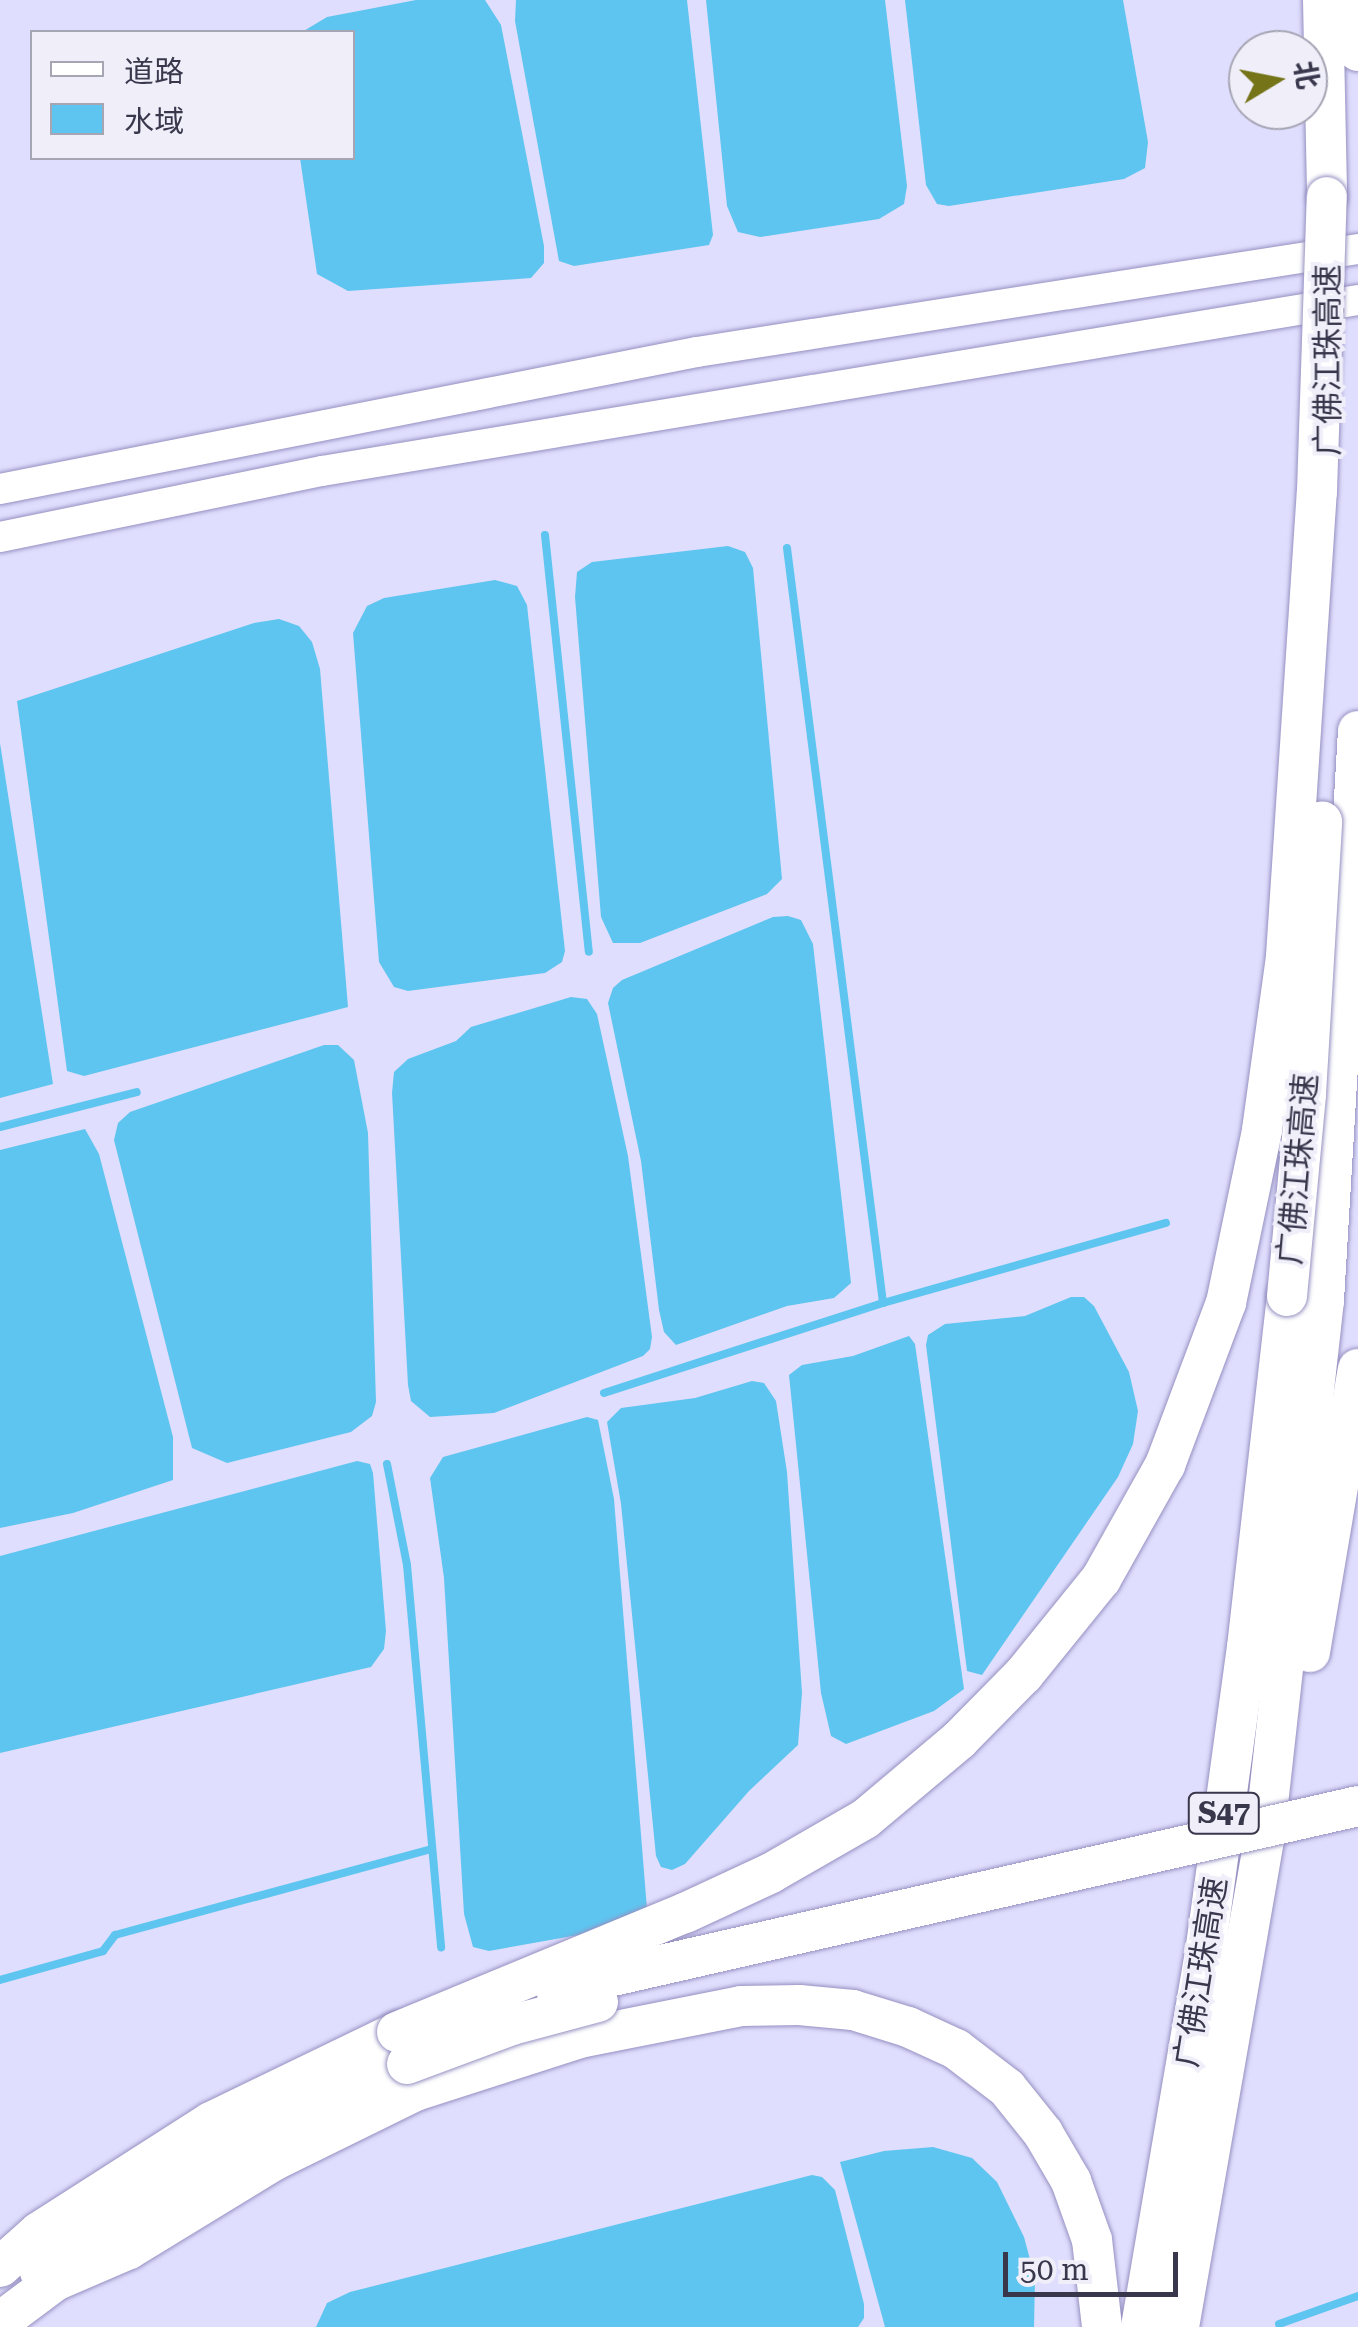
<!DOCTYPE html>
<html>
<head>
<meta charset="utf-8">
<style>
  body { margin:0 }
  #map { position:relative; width:1358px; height:2327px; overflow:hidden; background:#e0defe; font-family:"Roboto Serif","Noto Sans SC",serif }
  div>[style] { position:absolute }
  .water>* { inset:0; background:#5ec5f0 }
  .stream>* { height:8px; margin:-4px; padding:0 4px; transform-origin:4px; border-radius:4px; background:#5ec5f0 }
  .roads { filter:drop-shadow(0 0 2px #9590c1) drop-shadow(0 0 2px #9590c1) }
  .secondary>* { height:30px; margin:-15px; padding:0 15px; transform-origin:15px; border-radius:15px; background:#fff }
  .motorway>* { height:40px; margin:-20px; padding:0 20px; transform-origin:20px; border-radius:20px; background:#fff }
  .bridges { filter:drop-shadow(0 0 2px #9590c1) drop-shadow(0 0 2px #9590c1) }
  .motorway-bridge>* { height:40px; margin:-20px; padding:0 20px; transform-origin:20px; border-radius:20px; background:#fff }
  span { translate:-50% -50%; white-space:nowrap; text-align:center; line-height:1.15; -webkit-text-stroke:8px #efeef9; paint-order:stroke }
  .shield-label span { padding:2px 8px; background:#efeef9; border:2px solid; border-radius:8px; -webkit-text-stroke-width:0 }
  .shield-label { font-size:30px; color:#39374c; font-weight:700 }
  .street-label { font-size:32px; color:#39374c }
  .legend { position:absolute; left:30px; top:30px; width:325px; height:130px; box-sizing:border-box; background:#efeef9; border:2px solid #a6a5b4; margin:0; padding:12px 18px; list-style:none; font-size:30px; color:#39374c }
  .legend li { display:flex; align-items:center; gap:20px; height:50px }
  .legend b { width:50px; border:2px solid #a6a5b4 }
  .north { position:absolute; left:1228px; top:30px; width:100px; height:100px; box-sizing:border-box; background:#efeef9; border:2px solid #a6a5b4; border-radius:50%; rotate:80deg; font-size:28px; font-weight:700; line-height:40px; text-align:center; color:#39374c }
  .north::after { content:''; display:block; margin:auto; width:35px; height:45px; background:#757419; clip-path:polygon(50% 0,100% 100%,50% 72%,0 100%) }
  .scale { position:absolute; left:1003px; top:2252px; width:175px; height:45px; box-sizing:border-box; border:5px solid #39374c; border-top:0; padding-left:12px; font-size:30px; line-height:35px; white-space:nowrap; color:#39374c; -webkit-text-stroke:8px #efeef9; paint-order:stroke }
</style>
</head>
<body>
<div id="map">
  <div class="water">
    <i style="clip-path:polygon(416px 0,485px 0,501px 25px,544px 246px,544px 263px,531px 278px,348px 291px,317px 274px,300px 158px,352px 158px,352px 32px,302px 32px,327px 17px)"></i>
    <i style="clip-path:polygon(516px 0,687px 0,713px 235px,709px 245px,574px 266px,559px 261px,515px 21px)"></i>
    <i style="clip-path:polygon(706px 0,885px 0,907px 186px,904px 204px,879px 219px,760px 237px,738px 232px,727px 206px)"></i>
    <i style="clip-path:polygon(905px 0,1123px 0,1148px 142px,1145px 168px,1124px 179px,949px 206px,937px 204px,926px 185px)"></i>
    <i style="clip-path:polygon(728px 546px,745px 552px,753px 568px,782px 879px,767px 894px,640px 943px,613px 943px,601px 917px,575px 597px,577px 572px,592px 562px)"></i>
    <i style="clip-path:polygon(495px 580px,517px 586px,527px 605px,565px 951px,562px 962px,545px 973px,408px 991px,394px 987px,379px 962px,353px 633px,367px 606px,384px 598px)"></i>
    <i style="clip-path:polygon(279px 619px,299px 626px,312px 642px,320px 669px,348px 1007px,84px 1076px,67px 1071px,17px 701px,254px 623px)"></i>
    <i style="clip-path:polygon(0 743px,53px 1084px,0 1098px)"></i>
    <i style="clip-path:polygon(788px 916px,801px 920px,813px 944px,851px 1283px,834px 1298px,787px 1306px,676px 1345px,664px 1332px,659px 1310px,641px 1161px,608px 1003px,613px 988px,622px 980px,773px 917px)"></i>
    <i style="clip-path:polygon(571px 997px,587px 999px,597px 1014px,628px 1156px,652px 1337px,650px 1349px,643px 1356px,494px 1413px,430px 1417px,411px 1401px,408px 1385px,392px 1093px,394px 1072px,408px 1059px,456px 1041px,471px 1027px)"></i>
    <i style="clip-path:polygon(324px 1045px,338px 1045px,354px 1060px,368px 1133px,376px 1402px,372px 1416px,351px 1432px,227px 1463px,192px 1448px,114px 1140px,118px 1123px,130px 1112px)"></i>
    <i style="clip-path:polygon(85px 1129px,99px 1154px,173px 1437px,173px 1480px,73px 1513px,0 1528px,0 1150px)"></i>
    <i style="clip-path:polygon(1071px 1297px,1084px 1297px,1094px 1306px,1129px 1372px,1138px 1411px,1133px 1444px,1118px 1477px,982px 1675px,967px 1671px,926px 1345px,928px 1335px,945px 1324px,1025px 1316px)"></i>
    <i style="clip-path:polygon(909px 1336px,915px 1344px,964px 1689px,934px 1711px,846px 1744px,831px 1736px,821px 1693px,789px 1375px,802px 1365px,853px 1356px)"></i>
    <i style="clip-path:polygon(752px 1381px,764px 1383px,776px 1401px,787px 1472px,802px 1693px,798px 1745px,749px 1791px,685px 1864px,672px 1870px,661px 1867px,656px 1856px,621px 1504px,607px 1422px,621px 1408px,695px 1398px)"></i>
    <i style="clip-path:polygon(587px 1417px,598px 1420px,614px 1499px,647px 1909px,629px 1926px,489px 1951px,473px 1947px,464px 1914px,444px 1578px,430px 1478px,443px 1457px)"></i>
    <i style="clip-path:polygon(357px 1461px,370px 1464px,373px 1473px,386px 1631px,384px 1649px,371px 1667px,0 1753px,0 1556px)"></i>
    <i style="clip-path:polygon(933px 2147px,972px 2158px,997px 2182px,1024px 2237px,1035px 2278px,1034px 2327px,885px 2327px,840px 2162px,884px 2151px)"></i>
    <i style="clip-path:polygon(812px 2175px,822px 2177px,835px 2190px,864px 2304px,864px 2318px,858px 2327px,316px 2327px,327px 2303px,350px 2292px)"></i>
  </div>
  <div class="stream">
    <i style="left:545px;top:535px;width:419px;rotate:84deg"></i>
    <i style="left:787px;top:548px;width:761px;rotate:82.75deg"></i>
    <i style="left:0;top:1127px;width:141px;rotate:-14.3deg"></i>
    <i style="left:604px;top:1393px;width:293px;rotate:-17.9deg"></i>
    <i style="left:883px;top:1303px;width:294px;rotate:-15.8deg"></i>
    <i style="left:387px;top:1464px;width:103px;rotate:78.8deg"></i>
    <i style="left:407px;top:1565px;width:384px;rotate:84.9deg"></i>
    <i style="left:0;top:1980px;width:107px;rotate:-15.7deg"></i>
    <i style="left:103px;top:1951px;width:20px;rotate:-53deg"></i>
    <i style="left:115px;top:1935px;width:328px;rotate:-15.2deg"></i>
    <i style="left:1279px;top:2324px;width:84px;rotate:-19.5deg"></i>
  </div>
  <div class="roads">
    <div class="secondary">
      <i style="left:0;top:489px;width:710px;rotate:-11.12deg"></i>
      <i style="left:697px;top:352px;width:669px;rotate:-8.86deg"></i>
      <i style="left:0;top:537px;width:329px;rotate:-11.6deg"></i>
      <i style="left:322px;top:471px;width:1050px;rotate:-9.37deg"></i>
    </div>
    <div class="motorway">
      <i style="left:1323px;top:0;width:197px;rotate:88.8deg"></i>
      <i style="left:1356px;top:0;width:51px;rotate:87.8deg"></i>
      <i style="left:1310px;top:1652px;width:287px;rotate:-80.4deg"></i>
      <i style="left:0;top:2267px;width:52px;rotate:-41.9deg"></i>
      <i style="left:39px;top:2232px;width:204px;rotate:-32.6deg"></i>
      <i style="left:211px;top:2122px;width:207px;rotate:-25.8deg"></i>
      <i style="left:40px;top:2272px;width:128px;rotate:-37deg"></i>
      <i style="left:142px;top:2195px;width:129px;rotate:-30.1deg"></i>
      <i style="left:254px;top:2130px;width:167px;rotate:-23.3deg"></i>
      <i style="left:0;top:2322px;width:69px;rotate:-36.7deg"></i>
      <i style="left:55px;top:2281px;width:81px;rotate:-23.4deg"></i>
      <i style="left:129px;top:2249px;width:171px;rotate:-31.4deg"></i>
      <i style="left:275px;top:2160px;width:156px;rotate:-26.2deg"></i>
      <i style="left:415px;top:2091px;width:173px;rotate:-17.8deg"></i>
      <i style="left:580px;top:2038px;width:164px;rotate:-11.2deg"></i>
      <i style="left:741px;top:2006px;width:58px;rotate:-1deg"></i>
      <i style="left:799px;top:2005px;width:54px;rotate:5.3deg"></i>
      <i style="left:853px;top:2010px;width:58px;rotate:17.2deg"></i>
      <i style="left:908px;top:2027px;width:53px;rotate:24.6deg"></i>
      <i style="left:956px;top:2049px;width:64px;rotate:37.4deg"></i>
      <i style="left:1007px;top:2088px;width:58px;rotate:51.3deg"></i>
      <i style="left:1043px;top:2133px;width:56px;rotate:59.7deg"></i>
      <i style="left:1071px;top:2181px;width:63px;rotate:70.4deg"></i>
      <i style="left:1092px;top:2240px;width:88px;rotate:83.4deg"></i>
      <i style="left:1141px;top:2327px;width:387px;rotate:-80.3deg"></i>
      <i style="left:1206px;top:1946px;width:302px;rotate:-82.2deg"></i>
      <i style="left:1247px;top:1647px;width:353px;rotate:-83.5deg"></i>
      <i style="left:1179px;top:2327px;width:494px;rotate:-80.1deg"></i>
      <i style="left:1264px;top:1840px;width:543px;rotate:-83.66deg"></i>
      <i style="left:1324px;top:1300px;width:570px;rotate:-86.58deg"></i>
    </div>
  </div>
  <div class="bridges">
    <div class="motorway-bridge">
      <i style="left:1287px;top:1296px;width:203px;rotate:-84.6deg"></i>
      <i style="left:1306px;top:1094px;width:273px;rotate:-86.6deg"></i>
      <i style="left:556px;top:1989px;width:823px;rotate:-12.85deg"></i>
      <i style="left:397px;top:2032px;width:312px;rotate:-22.5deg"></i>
      <i style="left:685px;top:1913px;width:95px;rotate:-24.9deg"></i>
      <i style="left:771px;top:1873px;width:108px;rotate:-29.9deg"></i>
      <i style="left:865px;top:1819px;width:123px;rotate:-40deg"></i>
      <i style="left:959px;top:1740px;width:93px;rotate:-45.4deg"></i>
      <i style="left:1024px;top:1674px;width:122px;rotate:-51deg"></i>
      <i style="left:1101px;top:1579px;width:131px;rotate:-60.7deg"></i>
      <i style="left:1165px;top:1465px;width:173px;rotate:-69.4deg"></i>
      <i style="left:1226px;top:1303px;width:177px;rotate:-78.2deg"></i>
      <i style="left:1262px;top:1130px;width:176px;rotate:-82.1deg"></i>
      <i style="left:1286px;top:956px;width:466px;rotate:-86.2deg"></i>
      <i style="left:1317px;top:491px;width:294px;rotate:-88.1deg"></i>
      <i style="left:407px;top:2064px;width:112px;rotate:-20.4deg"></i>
      <i style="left:512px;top:2025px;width:89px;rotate:-15deg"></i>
    </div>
  </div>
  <div class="shield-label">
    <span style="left:1224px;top:1813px">S47</span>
  </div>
  <div class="street-label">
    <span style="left:1328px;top:360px;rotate:-90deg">广佛江珠高速</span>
    <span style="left:1298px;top:1169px;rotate:-85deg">广佛江珠高速</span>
    <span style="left:1201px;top:1972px;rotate:-81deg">广佛江珠高速</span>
  </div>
  <ul class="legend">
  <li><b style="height:12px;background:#fff"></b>道路</li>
  <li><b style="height:28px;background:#5ec5f0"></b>水域</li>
  </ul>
  <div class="north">北</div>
  <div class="scale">50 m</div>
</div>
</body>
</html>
